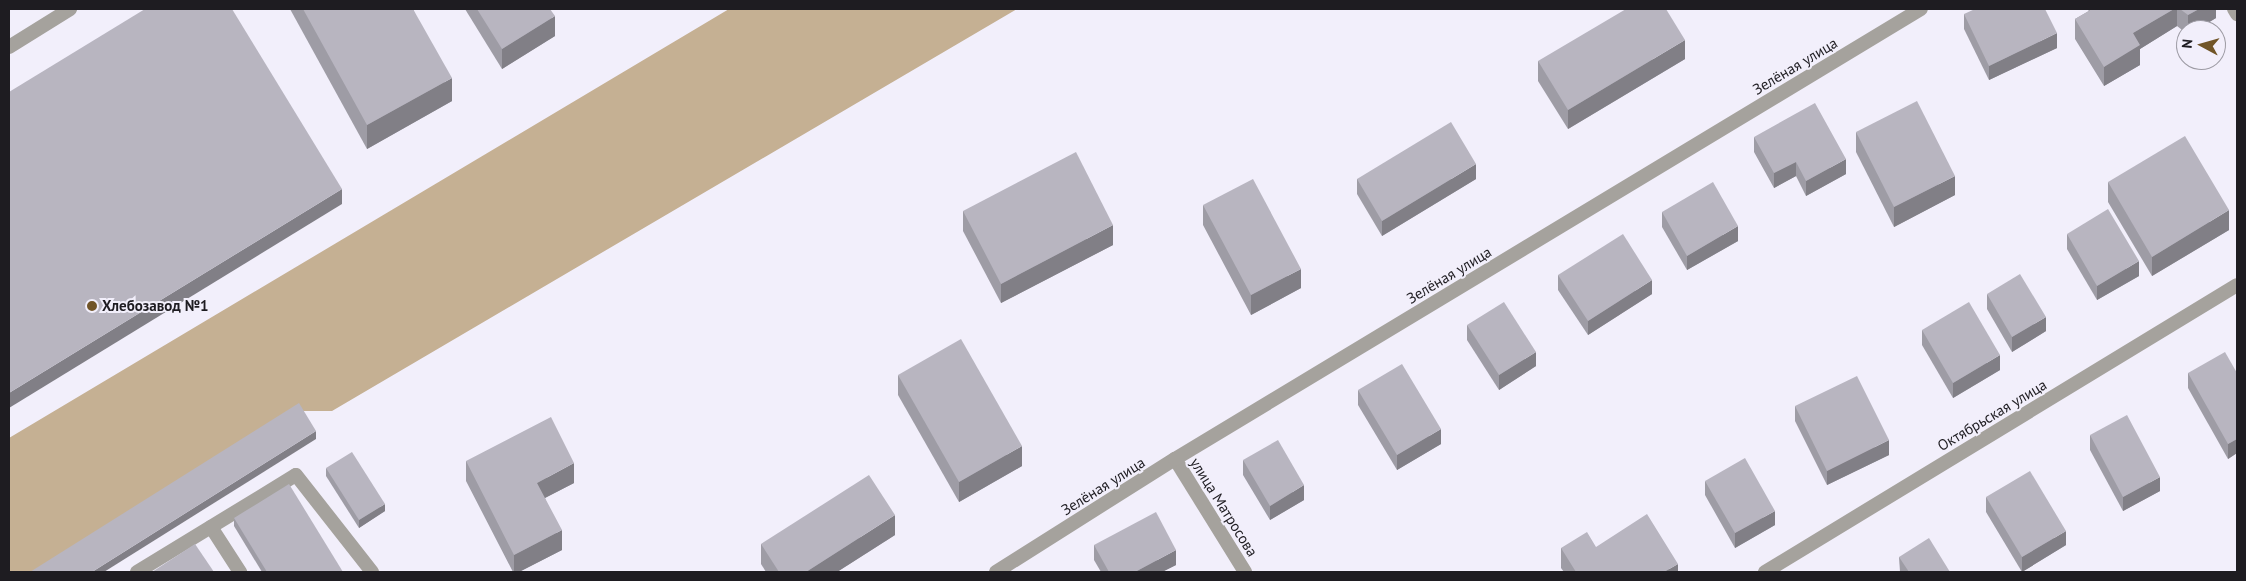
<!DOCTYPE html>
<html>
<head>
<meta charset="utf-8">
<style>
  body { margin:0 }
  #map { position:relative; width:2246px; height:581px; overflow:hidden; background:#f2effb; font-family:"PT Sans",sans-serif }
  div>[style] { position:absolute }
  .forest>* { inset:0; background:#c5b093 }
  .service>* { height:14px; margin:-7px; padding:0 7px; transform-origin:7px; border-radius:7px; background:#a5a29d }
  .minor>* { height:14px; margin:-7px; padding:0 7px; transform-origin:7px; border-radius:7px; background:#a5a29d }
  .wall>* { inset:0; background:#9e9ca5 }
  .shaded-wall>* { inset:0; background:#817f86 }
  .building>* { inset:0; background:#b8b5c0 }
  .dots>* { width:14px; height:14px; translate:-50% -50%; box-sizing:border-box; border:2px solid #f2effb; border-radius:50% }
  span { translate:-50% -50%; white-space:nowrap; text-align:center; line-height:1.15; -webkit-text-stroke:4px #f2effb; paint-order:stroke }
  .street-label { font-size:15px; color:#1e1c21 }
  .poi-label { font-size:15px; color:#1e1c21; font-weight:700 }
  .left { translate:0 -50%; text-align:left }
  .frame { position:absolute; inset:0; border:10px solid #1e1c21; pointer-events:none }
  .north { position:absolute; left:2176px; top:20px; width:50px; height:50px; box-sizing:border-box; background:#f2effb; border:1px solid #9d9ba4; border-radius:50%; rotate:276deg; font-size:14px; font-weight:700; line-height:20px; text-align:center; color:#1e1c21 }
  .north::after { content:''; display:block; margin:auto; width:18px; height:22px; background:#715528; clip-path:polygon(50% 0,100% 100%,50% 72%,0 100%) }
</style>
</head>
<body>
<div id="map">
  <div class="forest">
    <i style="clip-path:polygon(729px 9px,1017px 9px,332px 411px,299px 411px,43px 572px,9px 572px,9px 438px)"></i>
  </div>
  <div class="service">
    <i style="left:9px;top:47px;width:72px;rotate:-31.9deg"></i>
    <i style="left:211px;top:527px;width:54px;rotate:57.2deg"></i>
    <i style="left:137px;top:572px;width:186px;rotate:-31.4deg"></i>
    <i style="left:296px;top:475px;width:123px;rotate:51.9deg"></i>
  </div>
  <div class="minor">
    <i style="left:2234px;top:9px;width:6px;rotate:59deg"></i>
    <i style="left:1175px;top:459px;width:133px;rotate:58.2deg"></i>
    <i style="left:996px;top:572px;width:212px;rotate:-32.3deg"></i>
    <i style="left:1175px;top:459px;width:871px;rotate:-31.1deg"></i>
    <i style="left:1765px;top:572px;width:552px;rotate:-31.3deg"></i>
  </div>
  <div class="wall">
    <i style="clip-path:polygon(290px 9px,413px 9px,452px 101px,367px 149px)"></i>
    <i style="clip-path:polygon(465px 9px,550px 9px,555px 36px,502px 69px)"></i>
    <i style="clip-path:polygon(2087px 9px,2216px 9px,2216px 18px,2196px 30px,2186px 30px,2186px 33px,2177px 26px,2140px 49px,2140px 65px,2104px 86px,2075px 39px,2075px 19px,2089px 11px)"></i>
    <i style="clip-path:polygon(1964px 14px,2057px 48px,1989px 80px,1964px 29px)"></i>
    <i style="clip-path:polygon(1685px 59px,1568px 129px,1538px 81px,1538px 61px)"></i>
    <i style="clip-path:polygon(1856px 132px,1955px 195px,1894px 227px,1856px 152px)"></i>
    <i style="clip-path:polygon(1754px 137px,1846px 174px,1806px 196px,1796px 176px,1774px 188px,1754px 152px)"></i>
    <i style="clip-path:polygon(1357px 179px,1476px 179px,1382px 236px,1357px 194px)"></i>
    <i style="clip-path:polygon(2108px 182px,2229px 230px,2152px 276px,2108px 202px)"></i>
    <i style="clip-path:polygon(1203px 205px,1301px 288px,1251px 315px,1203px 225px)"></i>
    <i style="clip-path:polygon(963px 211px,1113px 245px,1001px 303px,963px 231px)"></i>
    <i style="clip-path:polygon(1662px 212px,1738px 241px,1687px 270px,1662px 227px)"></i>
    <i style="clip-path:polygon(2067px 234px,2139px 276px,2097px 300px,2067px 249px)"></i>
    <i style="clip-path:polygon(1558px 275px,1652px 294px,1588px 335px,1558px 290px)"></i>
    <i style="clip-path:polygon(1987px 294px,2046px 331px,2012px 352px,1987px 309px)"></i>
    <i style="clip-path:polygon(1467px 325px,1536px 366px,1499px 390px,1467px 340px)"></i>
    <i style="clip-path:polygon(1922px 330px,2000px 370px,1953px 398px,1922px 345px)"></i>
    <i style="clip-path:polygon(2188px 373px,2237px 373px,2237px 453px,2228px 459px,2188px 388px)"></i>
    <i style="clip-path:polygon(898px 375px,1022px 466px,959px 502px,898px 395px)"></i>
    <i style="clip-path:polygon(1358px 390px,1441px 444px,1397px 470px,1358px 405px)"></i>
    <i style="clip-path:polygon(1795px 406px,1889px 455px,1827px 485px,1795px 421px)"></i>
    <i style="clip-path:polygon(2090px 435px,2160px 491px,2123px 511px,2090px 450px)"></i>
    <i style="clip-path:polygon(1243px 460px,1304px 500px,1270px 520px,1243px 475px)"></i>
    <i style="clip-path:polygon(466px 461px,574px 483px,545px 498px,562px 550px,519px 572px,513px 572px,466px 481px)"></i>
    <i style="clip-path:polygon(326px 468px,385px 511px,359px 528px,326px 476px)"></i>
    <i style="clip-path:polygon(1705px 481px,1775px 525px,1735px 548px,1705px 495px)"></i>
    <i style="clip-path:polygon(1986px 497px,2066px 545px,2022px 572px,1986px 512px)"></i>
    <i style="clip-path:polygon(234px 518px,343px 572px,262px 572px,234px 526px)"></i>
    <i style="clip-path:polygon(895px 535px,837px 572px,766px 572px,761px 564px,761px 544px)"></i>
    <i style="clip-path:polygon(1094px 545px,1176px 565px,1162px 572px,1101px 572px,1094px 560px)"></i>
    <i style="clip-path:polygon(1596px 547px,1678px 572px,1564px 572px,1561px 568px,1561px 548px)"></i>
    <i style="clip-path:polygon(1899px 557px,1950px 572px,1900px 572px)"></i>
  </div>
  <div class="shaded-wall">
    <i style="clip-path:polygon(2174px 9px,2177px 9px,2177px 26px,2140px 49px,2140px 65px,2104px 86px,2104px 67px,2133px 33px)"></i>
    <i style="clip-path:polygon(2199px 9px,2216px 9px,2216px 18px,2196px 30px,2188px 30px,2188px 15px)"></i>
    <i style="clip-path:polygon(555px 16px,555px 36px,502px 69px,502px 49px)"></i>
    <i style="clip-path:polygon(2057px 33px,2057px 48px,1989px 80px,1989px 66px)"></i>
    <i style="clip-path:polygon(1685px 40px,1685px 59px,1568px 129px,1568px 110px)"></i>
    <i style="clip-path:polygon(452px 78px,452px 101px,367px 149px,367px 125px)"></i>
    <i style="clip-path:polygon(1846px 159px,1846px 174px,1806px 196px,1806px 181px)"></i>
    <i style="clip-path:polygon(1796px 162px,1796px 176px,1774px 188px,1774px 173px)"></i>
    <i style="clip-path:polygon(1476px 164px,1476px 179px,1382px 236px,1382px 221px)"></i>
    <i style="clip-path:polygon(1955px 176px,1955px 195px,1894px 227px,1894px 207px)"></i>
    <i style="clip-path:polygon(342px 189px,342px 204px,9px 408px,9px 393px)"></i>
    <i style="clip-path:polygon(2229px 210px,2229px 230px,2152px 276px,2152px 257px)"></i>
    <i style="clip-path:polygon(1113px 225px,1113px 245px,1001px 303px,1001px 284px)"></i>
    <i style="clip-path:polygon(1738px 226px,1738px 241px,1687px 270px,1687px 256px)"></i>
    <i style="clip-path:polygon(2139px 261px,2139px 276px,2097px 300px,2097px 286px)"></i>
    <i style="clip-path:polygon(1301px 269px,1301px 288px,1251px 315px,1251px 295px)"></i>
    <i style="clip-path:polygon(1652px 280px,1652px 294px,1588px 335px,1588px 321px)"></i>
    <i style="clip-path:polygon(2046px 317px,2046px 331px,2012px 352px,2012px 337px)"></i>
    <i style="clip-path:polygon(1536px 352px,1536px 366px,1499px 390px,1499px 375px)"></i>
    <i style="clip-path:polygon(2000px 355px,2000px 370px,1953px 398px,1953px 383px)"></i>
    <i style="clip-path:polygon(1441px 429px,1441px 444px,1397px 470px,1397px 455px)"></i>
    <i style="clip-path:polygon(316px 431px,316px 439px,104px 572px,92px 572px)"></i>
    <i style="clip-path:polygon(2237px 439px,2237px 453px,2228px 459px,2228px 444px)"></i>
    <i style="clip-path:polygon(1889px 440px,1889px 455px,1827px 485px,1827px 471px)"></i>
    <i style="clip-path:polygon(1022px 446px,1022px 466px,959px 502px,959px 482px)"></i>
    <i style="clip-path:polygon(574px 463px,574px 483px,537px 502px,537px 483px)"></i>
    <i style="clip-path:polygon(2160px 477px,2160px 491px,2123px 511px,2123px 497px)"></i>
    <i style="clip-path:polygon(1304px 485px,1304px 500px,1270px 520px,1270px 506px)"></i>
    <i style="clip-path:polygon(385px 504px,385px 511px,359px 528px,359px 520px)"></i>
    <i style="clip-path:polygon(1775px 511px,1775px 525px,1735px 548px,1735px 533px)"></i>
    <i style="clip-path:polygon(895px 515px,895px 535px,837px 572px,806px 572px)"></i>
    <i style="clip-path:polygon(562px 530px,562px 550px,519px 572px,514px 572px,514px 555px)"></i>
    <i style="clip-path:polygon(2066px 531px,2066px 545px,2022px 572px,2022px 557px)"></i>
    <i style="clip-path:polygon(1176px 550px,1176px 565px,1162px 572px,1135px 572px)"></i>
    <i style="clip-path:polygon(1678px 564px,1678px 572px,1664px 572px)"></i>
  </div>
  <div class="building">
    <i style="clip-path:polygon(145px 9px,232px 9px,342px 189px,9px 393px,9px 92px)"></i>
    <i style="clip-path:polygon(303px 9px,413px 9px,452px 78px,367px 125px)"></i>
    <i style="clip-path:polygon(477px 9px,550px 9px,555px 16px,502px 49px)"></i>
    <i style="clip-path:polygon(1626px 9px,1666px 9px,1685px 40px,1568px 110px,1538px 61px)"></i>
    <i style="clip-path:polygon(1975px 9px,2045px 9px,2057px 33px,1989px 66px,1964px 14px)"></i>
    <i style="clip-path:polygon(2092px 9px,2174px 9px,2133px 33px,2140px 45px,2104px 67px,2075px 19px)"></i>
    <i style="clip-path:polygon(2180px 9px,2199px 9px,2188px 15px)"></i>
    <i style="clip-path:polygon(1917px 101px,1955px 176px,1894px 207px,1856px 132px)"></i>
    <i style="clip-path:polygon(1815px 103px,1846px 159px,1806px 181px,1796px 162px,1774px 173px,1754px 137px)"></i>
    <i style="clip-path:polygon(1451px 122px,1476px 164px,1382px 221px,1357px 179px)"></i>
    <i style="clip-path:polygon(2185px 136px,2229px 210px,2152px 257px,2108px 182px)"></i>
    <i style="clip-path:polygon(1076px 152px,1113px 225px,1001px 284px,963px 211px)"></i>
    <i style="clip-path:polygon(1253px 179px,1301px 269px,1251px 295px,1203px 205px)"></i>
    <i style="clip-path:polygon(1713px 182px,1738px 226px,1687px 256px,1662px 212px)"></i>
    <i style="clip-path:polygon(2108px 209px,2139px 261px,2097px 286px,2067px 234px)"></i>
    <i style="clip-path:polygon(1623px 234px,1652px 280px,1588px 321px,1558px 275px)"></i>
    <i style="clip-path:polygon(2020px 274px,2046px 317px,2012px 337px,1987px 294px)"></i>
    <i style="clip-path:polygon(1504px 302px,1536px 352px,1499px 375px,1467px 325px)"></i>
    <i style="clip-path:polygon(1969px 302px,2000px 355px,1953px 383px,1922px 330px)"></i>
    <i style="clip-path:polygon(961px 339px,1022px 446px,959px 482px,898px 375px)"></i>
    <i style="clip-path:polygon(2225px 352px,2237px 373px,2237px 439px,2228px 444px,2188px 373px)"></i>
    <i style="clip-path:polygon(1402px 364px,1441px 429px,1397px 455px,1358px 390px)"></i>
    <i style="clip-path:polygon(1857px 376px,1889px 440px,1827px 471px,1795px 406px)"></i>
    <i style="clip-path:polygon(299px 403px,316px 431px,92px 572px,30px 572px)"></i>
    <i style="clip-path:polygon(2127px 415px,2160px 477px,2123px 497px,2090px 435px)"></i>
    <i style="clip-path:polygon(551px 417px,574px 463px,537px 483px,562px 530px,514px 555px,466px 461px)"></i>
    <i style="clip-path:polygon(1278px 440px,1304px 485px,1270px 506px,1243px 460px)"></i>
    <i style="clip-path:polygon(352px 452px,385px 504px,359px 520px,326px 468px)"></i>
    <i style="clip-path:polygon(1745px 458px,1775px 511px,1735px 533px,1705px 481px)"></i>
    <i style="clip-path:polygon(2030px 471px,2066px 531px,2022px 557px,1986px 497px)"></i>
    <i style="clip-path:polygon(869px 475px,895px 515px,806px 572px,779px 572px,761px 544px)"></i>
    <i style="clip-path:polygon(289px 484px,343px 572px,267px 572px,234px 518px)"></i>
    <i style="clip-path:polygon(1156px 512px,1176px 550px,1135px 572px,1109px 572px,1094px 545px)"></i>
    <i style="clip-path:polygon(1647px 514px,1678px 564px,1664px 572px,1576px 572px,1561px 548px,1587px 532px,1596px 547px)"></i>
    <i style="clip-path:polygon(1929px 538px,1950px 572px,1909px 572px,1899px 557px)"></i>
    <i style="clip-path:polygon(195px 544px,214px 572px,152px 572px)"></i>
  </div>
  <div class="dots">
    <i style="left:92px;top:306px;background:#715528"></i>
  </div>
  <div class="street-label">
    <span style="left:1795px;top:66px;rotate:-31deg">Зелёная улица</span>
    <span style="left:1449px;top:275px;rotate:-31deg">Зелёная улица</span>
    <span style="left:1992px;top:415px;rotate:-31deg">Октябрьская улица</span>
    <span style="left:1103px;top:486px;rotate:-32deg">Зелёная улица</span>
    <span style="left:1224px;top:507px;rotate:58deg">улица Матросова</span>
  </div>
  <div class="poi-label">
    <span class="left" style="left:102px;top:306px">Хлебозавод №1</span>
  </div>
  <div class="frame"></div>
  <div class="north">N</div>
</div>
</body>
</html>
